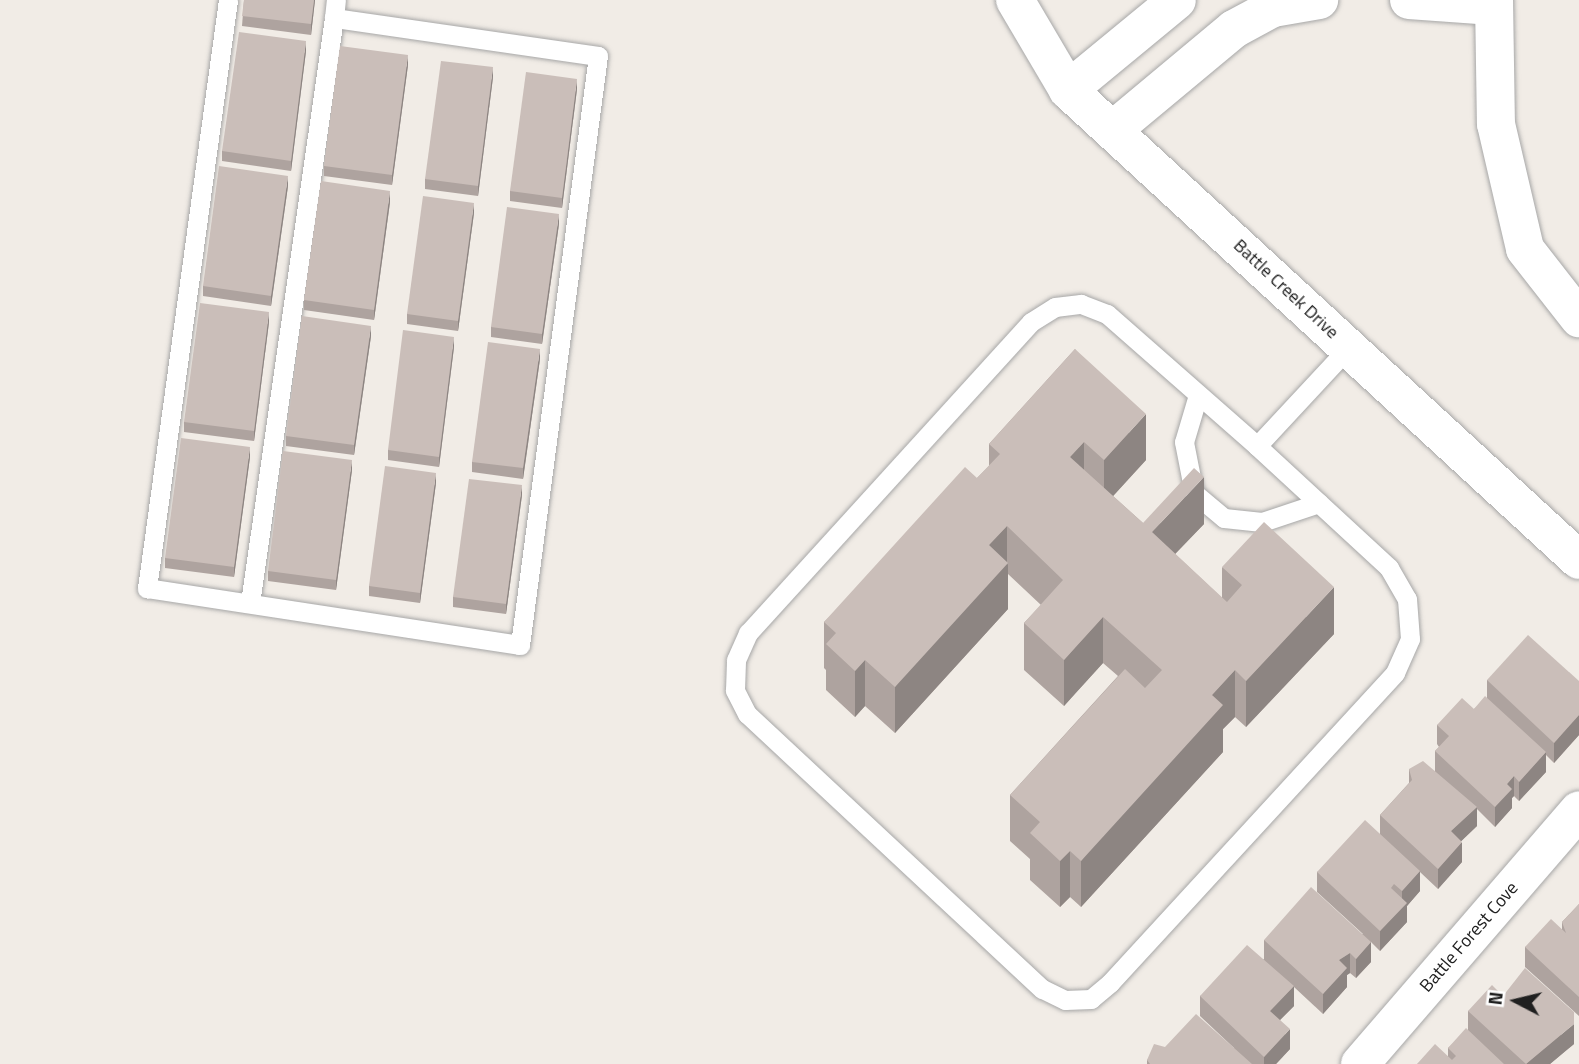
<!DOCTYPE html>
<html>
<head>
<meta charset="utf-8">
<style>
  body { margin:0 }
  #map { position:relative; width:1579px; height:1064px; overflow:hidden; background:#f1ece6; font-family:"Titillium Web",sans-serif }
  div>[style] { position:absolute }
  .roads { filter:drop-shadow(0 0 2px #a7a7a7) drop-shadow(0 0 2px #a7a7a7) }
  .service>* { height:19px; margin:-9.5px; padding:0 9.5px; transform-origin:9.5px; border-radius:9.5px; background:#fff }
  .minor>* { height:38px; margin:-19px; padding:0 19px; transform-origin:19px; border-radius:19px; background:#fff }
  .wall>* { inset:0; background:#aea39f }
  .shaded-wall>* { inset:0; background:#8d8582 }
  .building>* { inset:0; background:#cabeb9 }
  span { translate:-50% -50%; white-space:nowrap; text-align:center; line-height:1.15; -webkit-text-stroke:7px #fff; paint-order:stroke }
  .street-label { font-size:18px; color:#202020 }
  .north { position:absolute; left:1481px; top:966px; width:70px; height:70px; -webkit-text-stroke:5px #fff; paint-order:stroke; rotate:277deg; font-size:19px; font-weight:700; line-height:28px; text-align:center; color:#202020 }
  .north::after { content:''; display:block; margin:auto; width:24px; height:32px; background:#202020; clip-path:polygon(50% 0,100% 100%,50% 72%,0 100%) }
</style>
</head>
<body>
<div id="map">
  <div class="roads">
    <div class="service">
      <i style="left:228px;top:0;width:594px;rotate:97.84deg"></i>
      <i style="left:147px;top:588px;width:377px;rotate:8.7deg"></i>
      <i style="left:520px;top:645px;width:594px;rotate:-82.46deg"></i>
      <i style="left:598px;top:56px;width:267px;rotate:-171.8deg"></i>
      <i style="left:334px;top:18px;width:18px;rotate:-84deg"></i>
      <i style="left:1198px;top:395px;width:49px;rotate:106.6deg"></i>
      <i style="left:1184px;top:442px;width:52px;rotate:78.9deg"></i>
      <i style="left:1194px;top:493px;width:39px;rotate:40deg"></i>
      <i style="left:1224px;top:518px;width:38px;rotate:6deg"></i>
      <i style="left:1262px;top:522px;width:60px;rotate:-18.4deg"></i>
      <i style="left:1257px;top:446px;width:180px;rotate:42.7deg"></i>
      <i style="left:1389px;top:568px;width:36px;rotate:60deg"></i>
      <i style="left:1407px;top:599px;width:40px;rotate:85.7deg"></i>
      <i style="left:1410px;top:639px;width:37px;rotate:114deg"></i>
      <i style="left:1395px;top:673px;width:421px;rotate:132.6deg"></i>
      <i style="left:1110px;top:983px;width:25px;rotate:140deg"></i>
      <i style="left:1091px;top:999px;width:26px;rotate:178deg"></i>
      <i style="left:1065px;top:1000px;width:25px;rotate:-154deg"></i>
      <i style="left:1042px;top:989px;width:403px;rotate:-137deg"></i>
      <i style="left:747px;top:714px;width:27px;rotate:-117deg"></i>
      <i style="left:735px;top:690px;width:30px;rotate:-88deg"></i>
      <i style="left:736px;top:660px;width:30px;rotate:-66deg"></i>
      <i style="left:748px;top:633px;width:420px;rotate:-47.7deg"></i>
      <i style="left:1031px;top:322px;width:28px;rotate:-32deg"></i>
      <i style="left:1055px;top:307px;width:26px;rotate:-7deg"></i>
      <i style="left:1081px;top:304px;width:28px;rotate:21deg"></i>
      <i style="left:1107px;top:314px;width:200px;rotate:41.3deg"></i>
      <i style="left:1257px;top:446px;width:135px;rotate:-47.1deg"></i>
      <i style="left:250px;top:603px;width:591px;rotate:-81.83deg"></i>
    </div>
    <div class="minor">
      <i style="left:1015px;top:0;width:104px;rotate:59.5deg"></i>
      <i style="left:1068px;top:90px;width:694px;rotate:42.61deg"></i>
      <i style="left:1409px;top:0;width:84px;rotate:4.1deg"></i>
      <i style="left:1494px;top:0;width:124px;rotate:89.1deg"></i>
      <i style="left:1496px;top:124px;width:128px;rotate:76.9deg"></i>
      <i style="left:1525px;top:249px;width:88px;rotate:52deg"></i>
      <i style="left:1068px;top:90px;width:141px;rotate:-39.5deg"></i>
      <i style="left:1114px;top:129px;width:156px;rotate:-39.8deg"></i>
      <i style="left:1234px;top:29px;width:44px;rotate:-28.3deg"></i>
      <i style="left:1273px;top:8px;width:47px;rotate:-9.9deg"></i>
      <i style="left:1360px;top:1064px;width:335px;rotate:-49.2deg"></i>
    </div>
  </div>
  <div class="wall">
    <i style="clip-path:polygon(244px 0,315px 0,311px 35px,242px 26px)"></i>
    <i style="clip-path:polygon(306px 51px,291px 171px,222px 161px,222px 151px)"></i>
    <i style="clip-path:polygon(408px 65px,392px 185px,324px 176px,324px 166px)"></i>
    <i style="clip-path:polygon(493px 77px,478px 196px,425px 189px,425px 179px)"></i>
    <i style="clip-path:polygon(577px 89px,562px 208px,510px 201px,510px 191px)"></i>
    <i style="clip-path:polygon(288px 186px,271px 306px,203px 296px,203px 286px)"></i>
    <i style="clip-path:polygon(390px 202px,374px 320px,304px 310px,304px 300px)"></i>
    <i style="clip-path:polygon(474px 213px,458px 331px,407px 324px,407px 314px)"></i>
    <i style="clip-path:polygon(559px 224px,542px 344px,491px 337px,491px 327px)"></i>
    <i style="clip-path:polygon(269px 322px,254px 441px,184px 432px,184px 422px)"></i>
    <i style="clip-path:polygon(371px 336px,354px 455px,286px 446px,286px 436px)"></i>
    <i style="clip-path:polygon(454px 347px,439px 467px,388px 460px,388px 450px)"></i>
    <i style="clip-path:polygon(1075px 349px,1146px 460px,1113px 496px,1143px 523px,1204px 524px,1175px 554px,1222px 598px,1222px 567px,1334px 634px,1246px 727px,1235px 717px,1223px 729px,1223px 752px,1081px 907px,1070px 897px,1060px 907px,1030px 880px,1030px 859px,1010px 841px,1010px 795px,1118px 676px,1103px 663px,1064px 706px,1024px 670px,1024px 623px,1041px 605px,1008px 574px,1008px 609px,895px 733px,865px 706px,855px 717px,826px 690px,826px 670px,824px 668px,824px 622px,977px 478px,989px 466px,989px 444px)"></i>
    <i style="clip-path:polygon(540px 359px,523px 479px,472px 472px,472px 462px)"></i>
    <i style="clip-path:polygon(250px 457px,234px 577px,165px 568px,165px 558px)"></i>
    <i style="clip-path:polygon(352px 470px,336px 590px,268px 581px,268px 571px)"></i>
    <i style="clip-path:polygon(436px 483px,420px 603px,369px 596px,369px 586px)"></i>
    <i style="clip-path:polygon(522px 495px,506px 614px,453px 607px,453px 597px)"></i>
    <i style="clip-path:polygon(1487px 680px,1579px 681px,1579px 735px,1554px 763px,1546px 755px,1546px 772px,1519px 801px,1514px 796px,1512px 798px,1512px 808px,1495px 827px,1477px 809px,1477px 826px,1461px 841px,1462px 862px,1438px 889px,1420px 872px,1420px 891px,1407px 906px,1407px 922px,1380px 951px,1371px 942px,1371px 962px,1356px 978px,1350px 973px,1347px 975px,1347px 987px,1323px 1014px,1294px 987px,1294px 1006px,1280px 1020px,1290px 1049px,1276px 1064px,1147px 1064px,1147px 1060px,1165px 1047px,1234px 1048px,1200px 1016px,1200px 996px,1264px 959px,1264px 940px,1363px 934px,1317px 892px,1317px 872px,1380px 834px,1380px 815px,1409px 783px,1409px 769px,1435px 771px,1435px 751px,1439px 747px,1437px 744px,1437px 725px,1474px 709px,1487px 698px)"></i>
    <i style="clip-path:polygon(1579px 904px,1579px 1016px,1525px 967px,1525px 947px,1562px 929px,1562px 922px)"></i>
    <i style="clip-path:polygon(1503px 996px,1574px 1044px,1550px 1064px,1417px 1064px,1448px 1056px,1448px 1048px,1468px 1030px,1468px 1011px)"></i>
  </div>
  <div class="shaded-wall">
    <i style="clip-path:polygon(314px 0,315px 0,311px 35px,311px 24px)"></i>
    <i style="clip-path:polygon(306px 41px,306px 51px,291px 171px,291px 161px)"></i>
    <i style="clip-path:polygon(408px 55px,408px 65px,392px 185px,392px 175px)"></i>
    <i style="clip-path:polygon(493px 67px,493px 77px,478px 196px,478px 186px)"></i>
    <i style="clip-path:polygon(577px 79px,577px 89px,562px 208px,562px 198px)"></i>
    <i style="clip-path:polygon(288px 176px,288px 186px,271px 306px,271px 296px)"></i>
    <i style="clip-path:polygon(390px 191px,390px 202px,374px 320px,374px 310px)"></i>
    <i style="clip-path:polygon(474px 203px,474px 213px,458px 331px,458px 321px)"></i>
    <i style="clip-path:polygon(559px 214px,559px 224px,542px 344px,542px 334px)"></i>
    <i style="clip-path:polygon(269px 312px,269px 322px,254px 441px,254px 431px)"></i>
    <i style="clip-path:polygon(371px 326px,371px 336px,354px 455px,354px 445px)"></i>
    <i style="clip-path:polygon(454px 337px,454px 347px,439px 467px,439px 457px)"></i>
    <i style="clip-path:polygon(540px 349px,540px 359px,523px 479px,523px 468px)"></i>
    <i style="clip-path:polygon(1146px 414px,1146px 460px,1104px 506px,1104px 460px)"></i>
    <i style="clip-path:polygon(1084px 442px,1084px 488px,1070px 457px)"></i>
    <i style="clip-path:polygon(250px 447px,250px 457px,234px 577px,234px 567px)"></i>
    <i style="clip-path:polygon(352px 460px,352px 470px,336px 590px,336px 580px)"></i>
    <i style="clip-path:polygon(436px 473px,436px 483px,420px 603px,420px 593px)"></i>
    <i style="clip-path:polygon(1204px 477px,1204px 524px,1152px 578px,1152px 532px)"></i>
    <i style="clip-path:polygon(522px 485px,522px 495px,506px 614px,506px 604px)"></i>
    <i style="clip-path:polygon(1007px 526px,1007px 565px,1008px 563px,1008px 609px,895px 733px,895px 687px,989px 545px)"></i>
    <i style="clip-path:polygon(1334px 587px,1334px 634px,1246px 727px,1246px 681px)"></i>
    <i style="clip-path:polygon(1103px 617px,1103px 663px,1064px 706px,1064px 660px)"></i>
    <i style="clip-path:polygon(865px 660px,865px 706px,855px 717px,855px 671px)"></i>
    <i style="clip-path:polygon(1235px 670px,1235px 717px,1223px 729px,1223px 752px,1081px 907px,1081px 861px,1212px 695px)"></i>
    <i style="clip-path:polygon(1579px 715px,1579px 735px,1554px 763px,1554px 743px)"></i>
    <i style="clip-path:polygon(1546px 752px,1546px 772px,1519px 801px,1519px 782px)"></i>
    <i style="clip-path:polygon(1514px 776px,1514px 796px,1512px 798px,1512px 808px,1495px 827px,1495px 807px,1507px 784px)"></i>
    <i style="clip-path:polygon(1477px 807px,1477px 826px,1451px 851px,1451px 831px)"></i>
    <i style="clip-path:polygon(1462px 842px,1462px 862px,1438px 889px,1438px 869px)"></i>
    <i style="clip-path:polygon(1070px 851px,1070px 897px,1060px 907px,1060px 861px)"></i>
    <i style="clip-path:polygon(1420px 871px,1420px 891px,1407px 906px,1407px 922px,1380px 951px,1380px 931px,1402px 907px,1402px 891px)"></i>
    <i style="clip-path:polygon(1371px 942px,1371px 962px,1356px 978px,1356px 959px)"></i>
    <i style="clip-path:polygon(1350px 953px,1350px 973px,1347px 975px,1347px 987px,1323px 1014px,1323px 994px,1339px 960px)"></i>
    <i style="clip-path:polygon(1294px 986px,1294px 1006px,1270px 1030px,1270px 1011px)"></i>
    <i style="clip-path:polygon(1574px 1024px,1574px 1044px,1550px 1064px,1526px 1064px)"></i>
    <i style="clip-path:polygon(1290px 1029px,1290px 1049px,1276px 1064px,1264px 1064px,1264px 1057px)"></i>
  </div>
  <div class="building">
    <i style="clip-path:polygon(244px 0,314px 0,311px 24px,242px 16px)"></i>
    <i style="clip-path:polygon(239px 32px,306px 41px,291px 161px,222px 151px)"></i>
    <i style="clip-path:polygon(340px 46px,408px 55px,392px 175px,324px 166px)"></i>
    <i style="clip-path:polygon(441px 61px,493px 67px,478px 186px,425px 179px)"></i>
    <i style="clip-path:polygon(526px 72px,577px 79px,562px 198px,510px 191px)"></i>
    <i style="clip-path:polygon(219px 166px,288px 176px,271px 296px,203px 286px)"></i>
    <i style="clip-path:polygon(321px 181px,390px 191px,374px 310px,304px 300px)"></i>
    <i style="clip-path:polygon(423px 196px,474px 203px,458px 321px,407px 314px)"></i>
    <i style="clip-path:polygon(507px 207px,559px 214px,542px 334px,491px 327px)"></i>
    <i style="clip-path:polygon(200px 303px,269px 312px,254px 431px,184px 422px)"></i>
    <i style="clip-path:polygon(302px 316px,371px 326px,354px 445px,286px 436px)"></i>
    <i style="clip-path:polygon(403px 330px,454px 337px,439px 457px,388px 450px)"></i>
    <i style="clip-path:polygon(488px 342px,540px 349px,523px 468px,472px 462px)"></i>
    <i style="clip-path:polygon(1075px 349px,1146px 414px,1104px 460px,1084px 442px,1070px 457px,1143px 523px,1194px 468px,1204px 477px,1152px 532px,1227px 602px,1242px 585px,1222px 567px,1264px 522px,1334px 587px,1246px 681px,1235px 670px,1212px 695px,1223px 705px,1081px 861px,1070px 851px,1060px 861px,1030px 833px,1040px 822px,1010px 795px,1125px 669px,1145px 688px,1162px 670px,1103px 617px,1064px 660px,1024px 623px,1063px 580px,1007px 526px,989px 545px,1008px 563px,895px 687px,865px 660px,855px 671px,826px 644px,836px 633px,824px 622px,965px 467px,977px 478px,1000px 454px,989px 444px)"></i>
    <i style="clip-path:polygon(181px 438px,250px 447px,234px 567px,165px 558px)"></i>
    <i style="clip-path:polygon(283px 451px,352px 460px,336px 580px,268px 571px)"></i>
    <i style="clip-path:polygon(385px 466px,436px 473px,420px 593px,369px 586px)"></i>
    <i style="clip-path:polygon(469px 479px,522px 485px,506px 604px,453px 597px)"></i>
    <i style="clip-path:polygon(1528px 635px,1579px 681px,1579px 715px,1554px 743px,1487px 680px)"></i>
    <i style="clip-path:polygon(1485px 696px,1546px 752px,1519px 782px,1514px 776px,1507px 784px,1512px 789px,1495px 807px,1435px 751px,1449px 736px,1437px 725px,1462px 698px,1474px 709px)"></i>
    <i style="clip-path:polygon(1423px 761px,1477px 807px,1451px 831px,1462px 842px,1438px 869px,1380px 815px,1412px 780px,1409px 769px)"></i>
    <i style="clip-path:polygon(1365px 820px,1420px 871px,1402px 891px,1394px 884px,1391px 888px,1407px 903px,1380px 931px,1317px 872px)"></i>
    <i style="clip-path:polygon(1311px 887px,1371px 942px,1356px 959px,1350px 953px,1339px 960px,1347px 968px,1323px 994px,1264px 940px)"></i>
    <i style="clip-path:polygon(1579px 904px,1579px 997px,1525px 947px,1551px 919px,1566px 933px,1562px 922px)"></i>
    <i style="clip-path:polygon(1247px 945px,1294px 986px,1270px 1011px,1290px 1029px,1264px 1057px,1200px 996px)"></i>
    <i style="clip-path:polygon(1525px 968px,1574px 1012px,1574px 1024px,1526px 1064px,1468px 1011px,1492px 985px,1503px 996px)"></i>
    <i style="clip-path:polygon(1196px 1014px,1252px 1064px,1150px 1064px,1147px 1060px,1154px 1044px,1165px 1047px)"></i>
    <i style="clip-path:polygon(1466px 1028px,1504px 1064px,1417px 1064px,1435px 1044px,1452px 1060px,1456px 1056px,1448px 1048px)"></i>
  </div>
  <div class="street-label">
    <span style="left:1286px;top:289px;rotate:43deg">Battle Creek Drive</span>
    <span style="left:1469px;top:937px;rotate:-49deg">Battle Forest Cove</span>
  </div>
  <div class="north">N</div>
</div>
</body>
</html>
